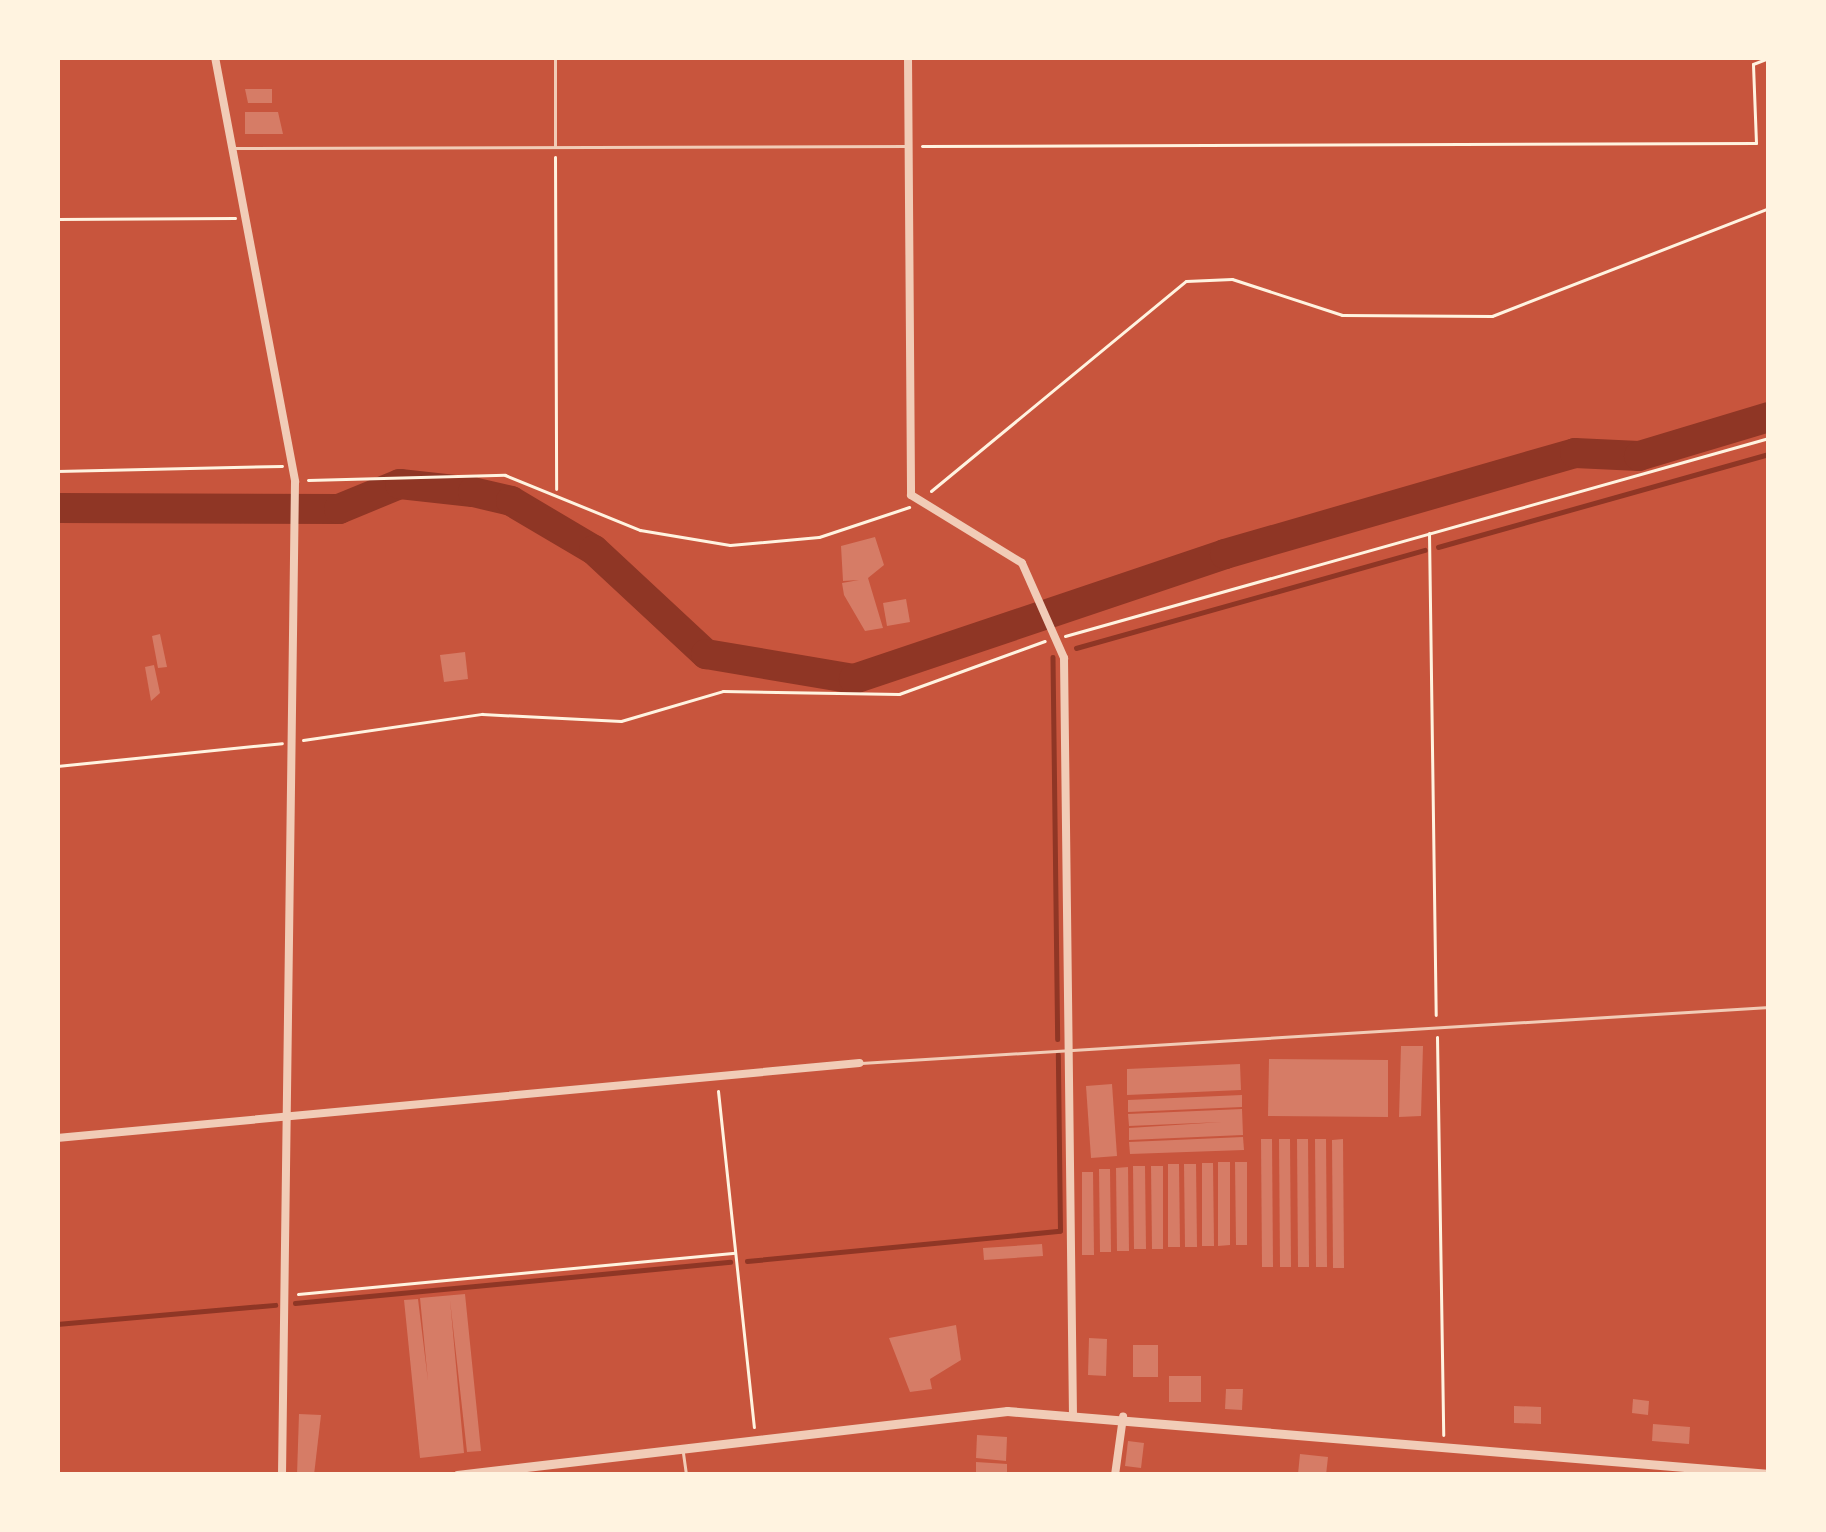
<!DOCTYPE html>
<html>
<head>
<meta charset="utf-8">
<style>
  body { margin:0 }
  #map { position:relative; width:1826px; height:1532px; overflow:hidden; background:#c8553d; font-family:"Space Grotesk",sans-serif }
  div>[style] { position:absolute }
  .stream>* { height:4.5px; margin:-2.25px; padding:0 2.25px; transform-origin:2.25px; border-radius:2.25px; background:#8f3625 }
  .river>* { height:30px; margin:-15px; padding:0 15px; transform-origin:15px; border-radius:15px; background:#8f3625 }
  .building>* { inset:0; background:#d67c66 }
  .path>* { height:3px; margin:-1.5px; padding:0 1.5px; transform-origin:1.5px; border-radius:1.5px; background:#fff3e0 }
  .service>* { height:3px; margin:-1.5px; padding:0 1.5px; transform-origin:1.5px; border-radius:1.5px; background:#f1ccb7 }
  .minor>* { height:8px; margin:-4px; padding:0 4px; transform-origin:4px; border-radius:4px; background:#f1ccb7 }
  .tertiary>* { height:9px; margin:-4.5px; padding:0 4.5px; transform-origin:4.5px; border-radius:4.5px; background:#f1ccb7 }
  span { translate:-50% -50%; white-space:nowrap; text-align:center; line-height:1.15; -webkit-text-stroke:10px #fff3e0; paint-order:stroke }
  .frame { position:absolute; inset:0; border:60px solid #fff3e0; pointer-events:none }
</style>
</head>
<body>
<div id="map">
  <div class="stream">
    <i style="left:1438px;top:547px;width:344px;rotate:-15.7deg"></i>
    <i style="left:1076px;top:648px;width:362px;rotate:-15.7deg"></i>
    <i style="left:1053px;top:657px;width:382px;rotate:89.3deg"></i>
    <i style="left:747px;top:1261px;width:314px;rotate:-5.5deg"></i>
    <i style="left:1060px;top:1231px;width:176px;rotate:-90.7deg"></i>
    <i style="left:295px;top:1303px;width:437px;rotate:-5.4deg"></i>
    <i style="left:57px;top:1324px;width:219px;rotate:-5deg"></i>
  </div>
  <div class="river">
    <i style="left:57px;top:508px;width:282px;rotate:0.2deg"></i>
    <i style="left:339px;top:509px;width:66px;rotate:-22.3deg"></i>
    <i style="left:400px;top:484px;width:73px;rotate:6.3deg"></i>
    <i style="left:473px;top:492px;width:39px;rotate:13deg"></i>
    <i style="left:511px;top:501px;width:96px;rotate:30.6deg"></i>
    <i style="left:594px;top:550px;width:153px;rotate:42.9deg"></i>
    <i style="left:706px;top:654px;width:150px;rotate:9.6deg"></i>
    <i style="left:854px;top:679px;width:391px;rotate:-18.6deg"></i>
    <i style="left:1225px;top:554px;width:364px;rotate:-16.1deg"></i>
    <i style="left:1575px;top:453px;width:64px;rotate:2.7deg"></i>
    <i style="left:1639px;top:456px;width:136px;rotate:-16.7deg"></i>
  </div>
  <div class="building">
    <i style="clip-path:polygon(245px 89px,272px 89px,272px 103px,248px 103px)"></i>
    <i style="clip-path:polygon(245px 112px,278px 112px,283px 134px,245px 134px)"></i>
    <i style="clip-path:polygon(875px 537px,884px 565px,868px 578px,883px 628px,865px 631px,844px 595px,842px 583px,859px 580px,843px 581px,841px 546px)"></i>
    <i style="clip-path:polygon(906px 599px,910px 622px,887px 626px,883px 603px)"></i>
    <i style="clip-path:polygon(160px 634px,167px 667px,158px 668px,152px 636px)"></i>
    <i style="clip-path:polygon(465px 652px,468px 679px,444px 682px,440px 655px)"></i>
    <i style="clip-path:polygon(154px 665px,160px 693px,151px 701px,145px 667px)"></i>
    <i style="clip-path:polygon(1401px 1046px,1423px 1046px,1421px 1116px,1399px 1117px)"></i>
    <i style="clip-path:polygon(1269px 1059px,1388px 1060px,1388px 1117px,1268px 1116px)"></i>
    <i style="clip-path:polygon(1240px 1064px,1241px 1090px,1127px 1095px,1127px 1069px)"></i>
    <i style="clip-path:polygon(1112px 1084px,1117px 1156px,1091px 1158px,1086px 1086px)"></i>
    <i style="clip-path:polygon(1242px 1095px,1242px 1107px,1128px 1112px,1128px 1100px)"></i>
    <i style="clip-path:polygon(1242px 1109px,1243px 1135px,1129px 1140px,1129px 1128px,1222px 1122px,1129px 1126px,1128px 1114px)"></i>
    <i style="clip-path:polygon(1243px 1137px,1244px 1150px,1130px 1154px,1129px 1142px)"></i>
    <i style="clip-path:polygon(1261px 1139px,1272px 1139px,1273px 1267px,1262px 1267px)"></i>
    <i style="clip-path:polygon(1279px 1139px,1290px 1139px,1291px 1267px,1280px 1267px)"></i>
    <i style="clip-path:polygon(1297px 1139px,1308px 1139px,1309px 1267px,1298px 1267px)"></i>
    <i style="clip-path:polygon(1315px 1139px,1326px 1139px,1327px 1267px,1316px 1267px)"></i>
    <i style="clip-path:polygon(1343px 1139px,1344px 1268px,1333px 1268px,1332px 1140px)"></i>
    <i style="clip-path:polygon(1218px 1162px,1230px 1162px,1230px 1245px,1218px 1246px)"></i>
    <i style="clip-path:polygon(1235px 1162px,1247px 1162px,1247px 1245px,1236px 1245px)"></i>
    <i style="clip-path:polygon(1202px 1163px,1213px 1163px,1214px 1246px,1202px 1246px)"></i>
    <i style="clip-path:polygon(1168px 1164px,1179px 1164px,1180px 1247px,1168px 1247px)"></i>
    <i style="clip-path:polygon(1184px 1164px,1196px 1164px,1197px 1247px,1185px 1247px)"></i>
    <i style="clip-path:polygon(1133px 1166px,1145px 1166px,1146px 1249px,1134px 1249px)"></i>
    <i style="clip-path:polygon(1151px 1166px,1163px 1166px,1163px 1249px,1152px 1249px)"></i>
    <i style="clip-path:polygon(1128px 1167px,1129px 1251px,1117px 1251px,1116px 1168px)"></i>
    <i style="clip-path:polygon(1099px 1169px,1110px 1169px,1111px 1252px,1100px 1252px)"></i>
    <i style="clip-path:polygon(1082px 1172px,1093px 1172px,1094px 1255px,1082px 1255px)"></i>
    <i style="clip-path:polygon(1042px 1244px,1043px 1256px,984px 1260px,983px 1248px)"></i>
    <i style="clip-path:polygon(465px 1294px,481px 1451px,467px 1452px,450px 1300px,464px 1453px,420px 1458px,404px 1300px,418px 1299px,428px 1381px,420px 1298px)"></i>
    <i style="clip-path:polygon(956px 1325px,961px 1360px,930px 1379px,932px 1389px,910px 1392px,889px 1338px)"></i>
    <i style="clip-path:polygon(1089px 1338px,1107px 1339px,1106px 1376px,1088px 1375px)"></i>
    <i style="clip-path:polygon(1133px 1345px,1158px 1345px,1158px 1377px,1133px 1377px)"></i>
    <i style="clip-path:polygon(1169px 1376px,1201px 1376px,1201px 1402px,1169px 1402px)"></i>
    <i style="clip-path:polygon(1226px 1389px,1243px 1389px,1242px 1410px,1225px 1409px)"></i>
    <i style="clip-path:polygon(1633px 1399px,1649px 1401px,1648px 1415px,1632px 1413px)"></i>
    <i style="clip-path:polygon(1514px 1406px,1541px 1407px,1541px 1424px,1514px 1423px)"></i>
    <i style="clip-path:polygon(299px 1414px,321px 1415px,314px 1475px,297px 1475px)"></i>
    <i style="clip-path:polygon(1653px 1424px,1690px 1427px,1689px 1444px,1652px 1441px)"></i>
    <i style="clip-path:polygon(977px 1435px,1007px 1437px,1006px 1461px,976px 1458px)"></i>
    <i style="clip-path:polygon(1128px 1441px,1144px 1443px,1141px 1468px,1125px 1466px)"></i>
    <i style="clip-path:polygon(1300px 1454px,1328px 1457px,1326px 1475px,1298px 1474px)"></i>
    <i style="clip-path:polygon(976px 1462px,1007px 1464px,1007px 1475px,976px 1475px)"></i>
  </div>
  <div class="path">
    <i style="left:922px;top:146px;width:834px;rotate:-0.21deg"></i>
    <i style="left:1756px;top:143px;width:79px;rotate:-92.2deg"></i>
    <i style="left:1753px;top:64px;width:17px;rotate:-21deg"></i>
    <i style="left:555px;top:157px;width:332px;rotate:89.8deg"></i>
    <i style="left:57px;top:219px;width:178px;rotate:-0.3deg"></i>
    <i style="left:57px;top:471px;width:225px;rotate:-1.3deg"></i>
    <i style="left:308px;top:480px;width:197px;rotate:-1.5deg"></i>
    <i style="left:505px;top:475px;width:146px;rotate:22.2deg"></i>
    <i style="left:640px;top:530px;width:91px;rotate:9.5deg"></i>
    <i style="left:730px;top:545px;width:89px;rotate:-5.1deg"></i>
    <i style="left:819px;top:537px;width:95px;rotate:-18.4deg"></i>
    <i style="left:931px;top:491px;width:330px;rotate:-39.5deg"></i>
    <i style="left:1186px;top:281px;width:46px;rotate:-2.5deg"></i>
    <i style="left:1232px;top:279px;width:116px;rotate:18.1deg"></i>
    <i style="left:1342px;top:315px;width:150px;rotate:0.4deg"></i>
    <i style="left:1492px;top:316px;width:297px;rotate:-21.3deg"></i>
    <i style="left:1429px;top:533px;width:482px;rotate:89.2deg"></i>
    <i style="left:1065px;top:636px;width:731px;rotate:-15.71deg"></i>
    <i style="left:303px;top:740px;width:181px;rotate:-8.3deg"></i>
    <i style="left:482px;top:714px;width:139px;rotate:2.9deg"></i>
    <i style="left:621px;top:721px;width:106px;rotate:-16.4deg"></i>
    <i style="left:723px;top:691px;width:176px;rotate:1deg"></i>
    <i style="left:899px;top:694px;width:155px;rotate:-20deg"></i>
    <i style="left:57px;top:766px;width:226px;rotate:-5.8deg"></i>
    <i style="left:1437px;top:1037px;width:398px;rotate:89.1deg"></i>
    <i style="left:718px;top:1091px;width:338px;rotate:83.9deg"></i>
    <i style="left:298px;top:1294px;width:439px;rotate:-5.4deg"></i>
  </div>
  <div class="service">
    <i style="left:555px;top:57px;width:89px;rotate:90deg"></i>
    <i style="left:233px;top:148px;width:673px;rotate:-0.17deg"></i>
    <i style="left:861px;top:1063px;width:910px;rotate:-3.53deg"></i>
    <i style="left:683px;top:1453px;width:22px;rotate:82deg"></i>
  </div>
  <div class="minor">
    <i style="left:215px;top:57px;width:432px;rotate:79.3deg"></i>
    <i style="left:295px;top:482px;width:993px;rotate:90.75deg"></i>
    <i style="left:908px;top:57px;width:438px;rotate:89.6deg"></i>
    <i style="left:911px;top:495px;width:130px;rotate:31.5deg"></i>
    <i style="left:1022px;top:563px;width:104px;rotate:66.1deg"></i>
    <i style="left:1064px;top:658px;width:755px;rotate:89.32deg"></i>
    <i style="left:57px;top:1138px;width:806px;rotate:-5.34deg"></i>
    <i style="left:1115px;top:1475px;width:59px;rotate:-82.1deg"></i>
  </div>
  <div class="tertiary">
    <i style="left:457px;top:1475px;width:554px;rotate:-6.64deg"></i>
    <i style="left:1007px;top:1411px;width:765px;rotate:4.73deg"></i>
  </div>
  <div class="frame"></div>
</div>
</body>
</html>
